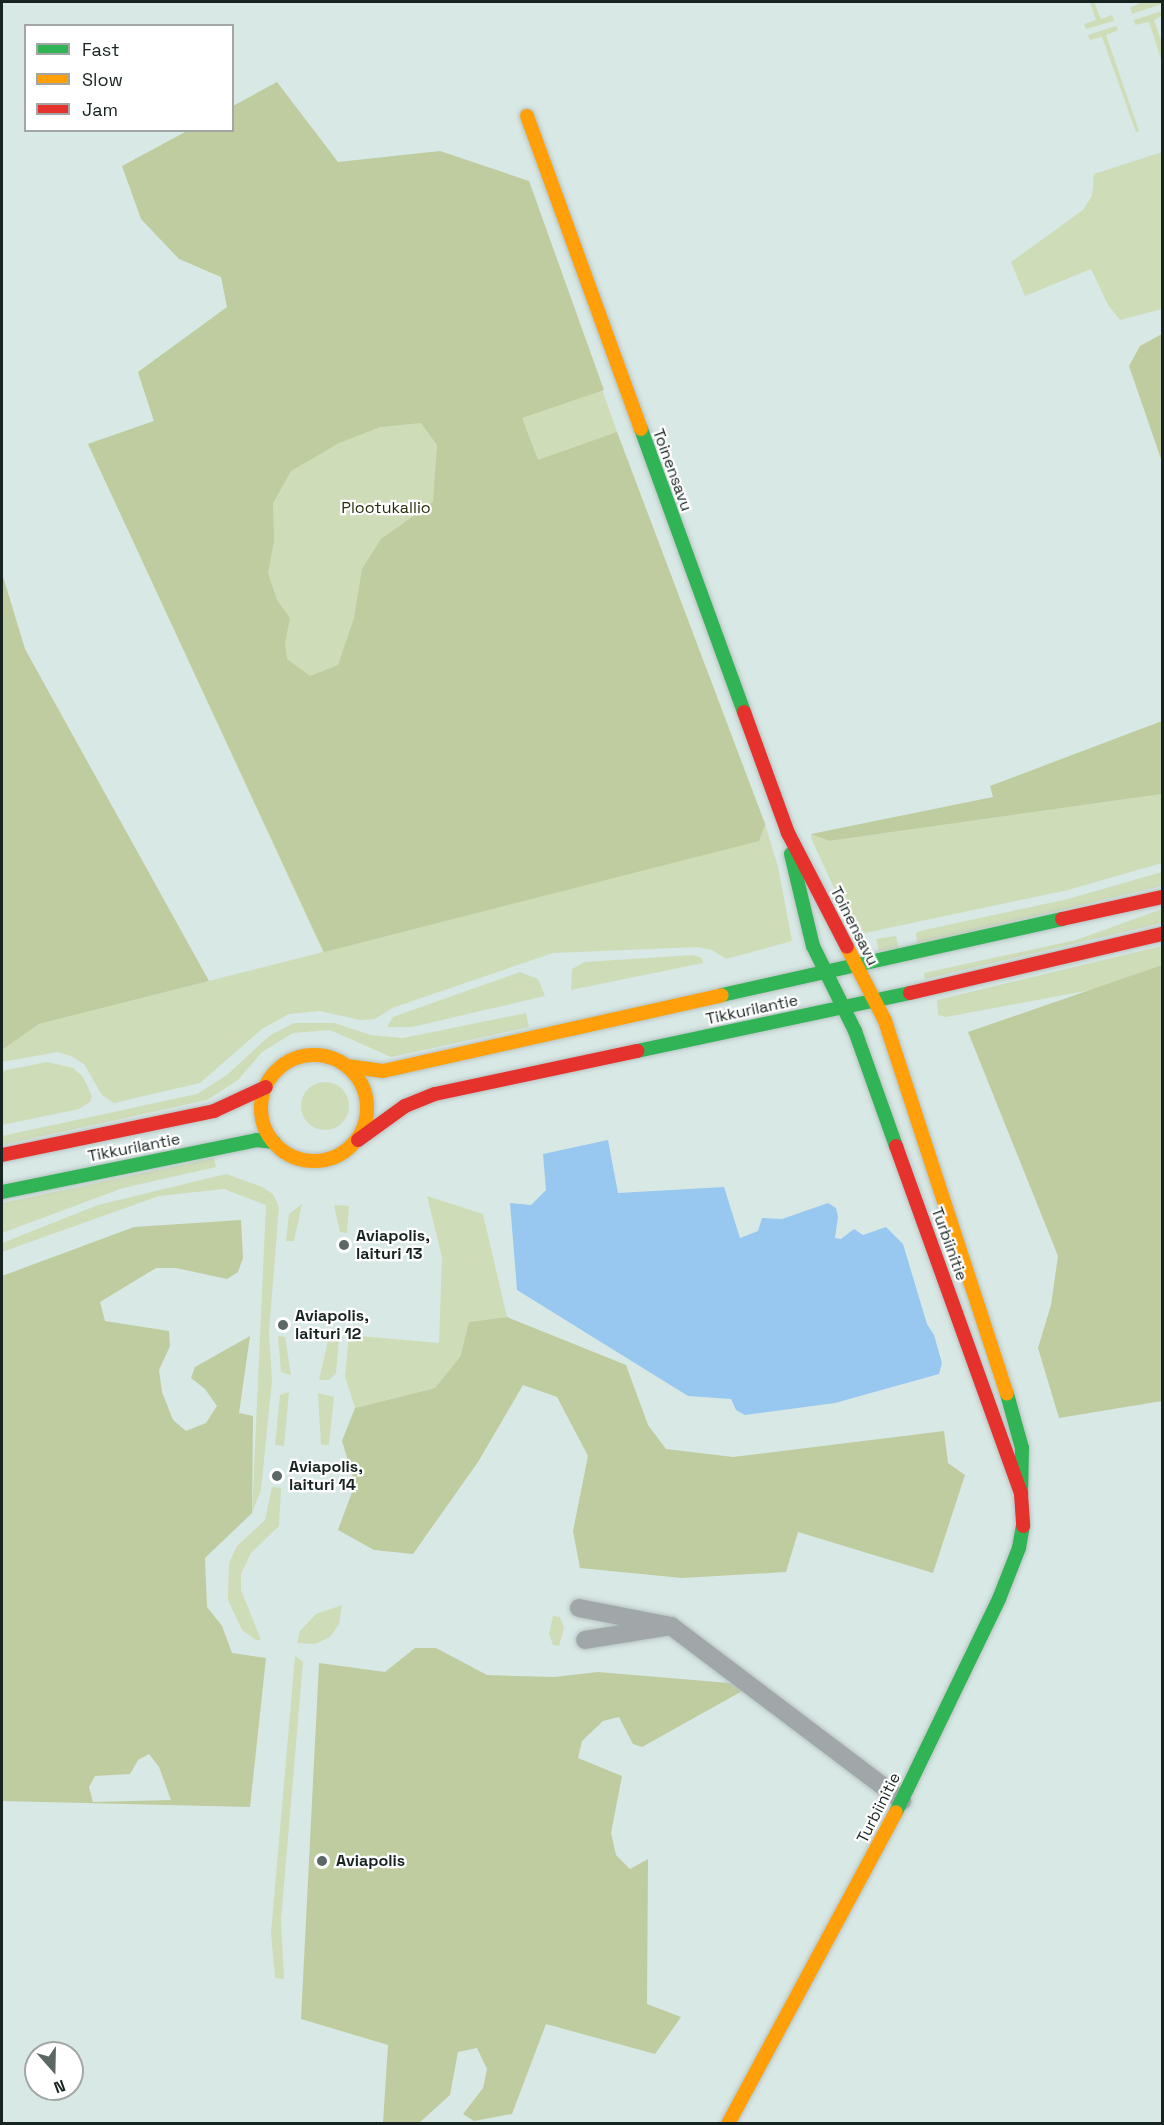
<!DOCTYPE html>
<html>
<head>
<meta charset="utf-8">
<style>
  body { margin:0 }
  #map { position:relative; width:1164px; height:2125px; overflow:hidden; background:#d8e8e5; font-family:"Space Grotesk",sans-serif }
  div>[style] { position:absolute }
  .green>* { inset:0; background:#cfdcb8 }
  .round { border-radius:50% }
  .forest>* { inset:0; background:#bfcc9f }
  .water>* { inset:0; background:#98c8f0 }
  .roads { filter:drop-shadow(0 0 2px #b7c3c1) drop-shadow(0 0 2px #b7c3c1) }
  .street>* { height:18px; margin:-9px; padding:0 9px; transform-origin:9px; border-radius:9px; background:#a1a7a8 }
  .fast>* { height:14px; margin:-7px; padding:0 7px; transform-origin:7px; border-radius:7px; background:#30b455 }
  .slow>* { height:14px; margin:-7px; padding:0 7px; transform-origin:7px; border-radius:7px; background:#ff9f0a }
  .slow>.ring { margin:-7px; padding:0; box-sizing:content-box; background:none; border:14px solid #ff9f0a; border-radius:50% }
  .jam>* { height:14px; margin:-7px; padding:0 7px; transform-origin:7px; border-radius:7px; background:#e5322d }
  .dots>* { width:16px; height:16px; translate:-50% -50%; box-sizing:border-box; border:3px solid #fff; border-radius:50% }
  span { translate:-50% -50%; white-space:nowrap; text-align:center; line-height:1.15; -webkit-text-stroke:4.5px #fff; paint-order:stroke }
  .street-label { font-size:16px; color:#172320 }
  .park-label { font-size:16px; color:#292d09 }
  .poi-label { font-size:16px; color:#172320; font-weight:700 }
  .left { translate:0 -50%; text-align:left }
  .frame { position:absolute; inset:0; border:3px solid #172320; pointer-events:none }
  .legend { position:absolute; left:24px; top:24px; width:210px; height:108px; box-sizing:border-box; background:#fff; border:2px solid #a2a7a6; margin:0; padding:8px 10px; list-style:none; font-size:18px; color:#172320 }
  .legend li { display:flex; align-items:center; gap:12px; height:30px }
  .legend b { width:30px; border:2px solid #a2a7a6 }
  .north { position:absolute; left:24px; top:2041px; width:60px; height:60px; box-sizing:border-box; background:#fff; border:2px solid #a2a7a6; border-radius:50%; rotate:160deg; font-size:16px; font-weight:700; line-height:24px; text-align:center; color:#172320 }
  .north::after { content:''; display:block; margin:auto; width:21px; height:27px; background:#5b6865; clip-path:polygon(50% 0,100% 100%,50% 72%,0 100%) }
</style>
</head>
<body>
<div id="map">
  <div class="green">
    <i style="clip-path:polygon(1090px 2px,1094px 2px,1101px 19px,1112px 15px,1114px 21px,1086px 29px,1084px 24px,1096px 20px)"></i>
    <i style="clip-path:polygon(1142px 2px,1162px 2px,1162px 4px,1132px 14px,1130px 8px)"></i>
    <i style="clip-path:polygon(1162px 11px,1162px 16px,1154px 20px,1162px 43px,1162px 62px,1149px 22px,1135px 25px,1134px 20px)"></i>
    <i style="clip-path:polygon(1116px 26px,1118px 30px,1106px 35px,1139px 131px,1136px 132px,1102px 37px,1090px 40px,1088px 35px)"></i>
    <i style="clip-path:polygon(1162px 152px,1162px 309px,1120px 320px,1108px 305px,1091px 269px,1025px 296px,1011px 262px,1083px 210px,1092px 196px,1094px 174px)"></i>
    <i style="clip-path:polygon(529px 181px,617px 432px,765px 824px,778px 867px,792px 941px,726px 959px,712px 950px,697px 947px,553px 953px,392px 1008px,375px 1019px,360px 1020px,320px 1011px,289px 1014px,262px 1029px,200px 1083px,114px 1103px,102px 1095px,84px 1064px,71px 1056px,58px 1052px,2px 1062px,2px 1050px,39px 1024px,323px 952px,88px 444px,154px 421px,138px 372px)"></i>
    <i style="clip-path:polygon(1162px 794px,1162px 863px,1068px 890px,865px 933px,848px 918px,811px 838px,811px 834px,829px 841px)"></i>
    <i style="clip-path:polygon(1162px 872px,1162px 886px,917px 944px,916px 933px,920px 931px,1068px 899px)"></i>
    <i style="clip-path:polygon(1162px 909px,1162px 923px,925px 979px,924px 973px,1076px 940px)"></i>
    <i style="clip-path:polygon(896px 936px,899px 949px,879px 951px,876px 939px)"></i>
    <i style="clip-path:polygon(1162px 946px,1162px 965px,1091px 990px,946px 1017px,938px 1015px,937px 1000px)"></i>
    <i style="clip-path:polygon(693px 955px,702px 958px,703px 963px,571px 990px,572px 969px,585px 962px)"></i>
    <i style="clip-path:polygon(520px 972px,538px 979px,545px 996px,412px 1027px,387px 1027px,393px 1017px)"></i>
    <i style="clip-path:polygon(526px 1013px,529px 1027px,391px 1057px,330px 1030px,293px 1033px,262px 1052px,238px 1080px,207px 1100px,2px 1145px,2px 1136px,197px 1094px,227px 1075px,269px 1036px,294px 1023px,334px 1023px,371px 1035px,403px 1038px)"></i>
    <i style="clip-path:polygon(47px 1062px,73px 1068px,83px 1077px,92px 1096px,90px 1102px,79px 1109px,2px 1125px,2px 1071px)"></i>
    <i class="round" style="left:301px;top:1082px;width:48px;height:48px"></i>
    <i style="clip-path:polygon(214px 1158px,216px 1167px,123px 1188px,2px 1233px,2px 1203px)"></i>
    <i style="clip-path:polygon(226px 1174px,262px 1187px,273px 1194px,279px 1207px,269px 1332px,272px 1380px,261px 1490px,252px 1513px,266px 1205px,224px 1189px,159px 1196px,2px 1252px,2px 1243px,98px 1205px)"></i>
    <i style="clip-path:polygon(427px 1196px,483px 1214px,507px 1317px,469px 1322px,460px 1357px,435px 1388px,355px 1408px,345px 1376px,349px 1335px,439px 1343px,442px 1257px)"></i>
    <i style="clip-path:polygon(302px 1204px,294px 1241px,286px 1241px,289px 1214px)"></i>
    <i style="clip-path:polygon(334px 1205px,349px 1206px,347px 1233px,340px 1232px)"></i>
    <i style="clip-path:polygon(331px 1328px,340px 1329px,336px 1373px,329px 1380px,319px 1380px)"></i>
    <i style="clip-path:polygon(278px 1336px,285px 1337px,291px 1375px,281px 1372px)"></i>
    <i style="clip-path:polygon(289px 1392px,284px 1446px,275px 1445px,280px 1395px)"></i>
    <i style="clip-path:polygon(318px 1393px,334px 1397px,329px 1445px,321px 1445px)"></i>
    <i style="clip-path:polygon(272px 1487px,281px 1488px,279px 1526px,251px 1553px,241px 1574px,241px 1590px,261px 1640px,256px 1640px,242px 1630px,228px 1600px,229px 1563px,237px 1546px,265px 1520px)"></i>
    <i style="clip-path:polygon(342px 1605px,339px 1624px,330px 1637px,315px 1644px,297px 1643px,300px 1631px,316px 1614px)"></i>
    <i style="clip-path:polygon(553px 1616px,560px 1617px,564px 1628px,559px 1646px,553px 1645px,549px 1634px)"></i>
    <i style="clip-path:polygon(295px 1656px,303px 1662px,281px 1920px,284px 1979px,275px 1978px,271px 1933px)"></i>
  </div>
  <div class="forest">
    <i style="clip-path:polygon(evenodd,277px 82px,338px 162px,440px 151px,529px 181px,604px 390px,522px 418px,538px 460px,617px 432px,765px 824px,759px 841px,324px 952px,88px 444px,154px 421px,138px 372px,227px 307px,221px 277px,179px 259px,141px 219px,122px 166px,187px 131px,232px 130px,233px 106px,277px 82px,421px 423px,437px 445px,433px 502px,381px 539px,362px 569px,354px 618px,338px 665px,310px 676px,287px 659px,285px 643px,290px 618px,277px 600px,268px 573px,274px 541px,273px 503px,291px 471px,339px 443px,380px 427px,421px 423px)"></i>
    <i style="clip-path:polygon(1162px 334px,1162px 462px,1129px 366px,1140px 346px)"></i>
    <i style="clip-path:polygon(2px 573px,25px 649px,209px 981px,39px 1024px,2px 1050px)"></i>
    <i style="clip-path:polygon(1162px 721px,1162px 794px,829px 841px,811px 834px,993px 797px,990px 786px)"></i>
    <i style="clip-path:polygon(1162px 965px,1162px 1401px,1059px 1418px,1038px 1348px,1051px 1305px,1058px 1256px,968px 1032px)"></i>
    <i style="clip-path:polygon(evenodd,241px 1220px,243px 1258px,238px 1272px,227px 1279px,176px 1268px,156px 1268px,100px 1302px,105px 1321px,169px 1331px,170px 1346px,159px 1370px,162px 1392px,173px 1420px,186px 1431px,206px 1423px,217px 1406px,205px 1389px,191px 1378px,195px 1367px,250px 1336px,239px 1413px,253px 1416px,252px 1513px,205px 1558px,207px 1607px,222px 1626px,232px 1653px,266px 1658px,250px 1807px,2px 1801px,2px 1276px,134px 1227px,241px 1220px,149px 1754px,159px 1767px,171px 1800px,93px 1802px,89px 1787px,95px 1776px,130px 1774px,138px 1760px,149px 1754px)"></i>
    <i style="clip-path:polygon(507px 1317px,626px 1365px,648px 1425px,666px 1449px,733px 1457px,944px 1431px,948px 1463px,965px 1475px,933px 1573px,798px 1532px,786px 1572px,682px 1578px,580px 1568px,573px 1531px,588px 1456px,557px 1397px,523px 1385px,478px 1462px,413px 1554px,374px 1550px,338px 1530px,355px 1484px,342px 1441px,355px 1408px,435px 1388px,460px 1357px,469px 1322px)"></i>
    <i style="clip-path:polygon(415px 1648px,436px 1648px,487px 1675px,554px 1677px,598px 1672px,753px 1685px,642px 1747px,633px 1744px,619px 1717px,603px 1721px,582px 1741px,578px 1758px,622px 1776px,611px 1833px,616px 1855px,630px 1869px,648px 1859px,647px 2004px,681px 2017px,655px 2054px,546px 2024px,512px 2114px,474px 2121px,463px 2114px,483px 2088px,487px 2069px,477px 2048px,458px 2052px,450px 2095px,419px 2123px,383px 2123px,388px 2045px,301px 2019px,319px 1663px,385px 1672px)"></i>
  </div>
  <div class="water">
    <i style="clip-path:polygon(608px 1140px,618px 1193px,724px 1187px,740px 1238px,758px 1231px,762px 1218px,782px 1219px,828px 1203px,836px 1208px,838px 1217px,835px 1238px,841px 1239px,854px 1229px,863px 1235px,886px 1227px,903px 1244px,927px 1324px,934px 1335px,942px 1363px,939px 1374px,835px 1403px,745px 1415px,736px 1410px,731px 1399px,688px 1396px,517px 1290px,510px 1203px,531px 1205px,546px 1190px,543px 1154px)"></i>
  </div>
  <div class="roads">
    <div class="street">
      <i style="left:579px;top:1608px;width:94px;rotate:11.1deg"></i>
      <i style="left:671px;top:1626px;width:87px;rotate:170.8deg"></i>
      <i style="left:671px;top:1626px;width:290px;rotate:37.1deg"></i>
    </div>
    <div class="fast">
      <i style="left:641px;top:429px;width:301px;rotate:70deg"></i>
      <i style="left:791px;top:854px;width:95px;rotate:76.6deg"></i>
      <i style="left:813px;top:946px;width:95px;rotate:63.7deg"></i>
      <i style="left:855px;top:1031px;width:122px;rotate:70.4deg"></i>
      <i style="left:722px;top:995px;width:348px;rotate:-12.6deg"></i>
      <i style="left:637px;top:1051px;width:279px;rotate:-12deg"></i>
      <i style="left:2px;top:1192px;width:260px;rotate:-11.5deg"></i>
      <i style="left:257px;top:1140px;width:17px;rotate:7deg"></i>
      <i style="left:1007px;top:1394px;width:56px;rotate:74.5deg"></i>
      <i style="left:1022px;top:1448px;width:46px;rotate:91.2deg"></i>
      <i style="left:896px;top:1812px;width:237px;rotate:-64.2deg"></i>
      <i style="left:999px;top:1599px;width:55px;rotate:-68.6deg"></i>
      <i style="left:1019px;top:1548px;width:22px;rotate:-80deg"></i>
    </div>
    <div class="slow">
      <i style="left:527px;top:116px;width:333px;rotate:70deg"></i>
      <i style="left:847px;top:947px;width:83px;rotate:62.8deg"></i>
      <i style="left:885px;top:1021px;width:392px;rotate:71.9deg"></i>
      <i class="ring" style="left:261px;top:1055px;width:92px;height:92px"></i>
      <i style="left:347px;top:1066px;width:36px;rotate:8deg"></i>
      <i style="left:383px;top:1071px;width:347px;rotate:-12.6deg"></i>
      <i style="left:728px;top:2124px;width:354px;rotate:-61.7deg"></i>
    </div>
    <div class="jam">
      <i style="left:744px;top:712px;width:129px;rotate:70deg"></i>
      <i style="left:788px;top:833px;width:128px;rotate:62.6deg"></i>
      <i style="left:1062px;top:919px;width:102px;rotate:-12.4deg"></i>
      <i style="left:910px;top:993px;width:259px;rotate:-13.2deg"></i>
      <i style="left:358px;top:1140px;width:58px;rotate:-35.9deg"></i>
      <i style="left:405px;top:1106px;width:32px;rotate:-22deg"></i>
      <i style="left:435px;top:1094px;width:207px;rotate:-12deg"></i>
      <i style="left:896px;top:1146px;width:370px;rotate:70.2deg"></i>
      <i style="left:1021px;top:1494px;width:32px;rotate:86deg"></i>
      <i style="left:2px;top:1155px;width:217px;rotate:-11.7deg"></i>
      <i style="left:214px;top:1111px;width:57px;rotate:-24.8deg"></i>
    </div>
  </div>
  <div class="dots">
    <i style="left:344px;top:1245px;background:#5b6865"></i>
    <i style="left:283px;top:1325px;background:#5b6865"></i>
    <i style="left:277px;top:1476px;background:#5b6865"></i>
    <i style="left:322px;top:1861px;background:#5b6865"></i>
  </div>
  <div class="street-label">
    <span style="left:672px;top:470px;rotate:70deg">Toinensavu</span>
    <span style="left:854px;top:926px;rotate:63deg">Toinensavu</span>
    <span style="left:752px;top:1010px;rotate:-12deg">Tikkurilantie</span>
    <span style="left:134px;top:1148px;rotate:-11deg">Tikkurilantie</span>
    <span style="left:949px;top:1244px;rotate:70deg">Turbiinitie</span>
    <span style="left:879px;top:1808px;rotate:-63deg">Turbiinitie</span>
  </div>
  <div class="park-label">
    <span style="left:386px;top:508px">Plootukallio</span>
  </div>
  <div class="poi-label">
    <span class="left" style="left:356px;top:1245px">Aviapolis,<br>laituri 13</span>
    <span class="left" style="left:295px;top:1325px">Aviapolis,<br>laituri 12</span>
    <span class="left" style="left:289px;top:1476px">Aviapolis,<br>laituri 14</span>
    <span class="left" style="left:336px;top:1861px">Aviapolis</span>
  </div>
  <div class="frame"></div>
  <ul class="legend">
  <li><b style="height:8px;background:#30b455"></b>Fast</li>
  <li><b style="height:8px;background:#ff9f0a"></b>Slow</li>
  <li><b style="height:8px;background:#e5322d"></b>Jam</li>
  </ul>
  <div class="north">N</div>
</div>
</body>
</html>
